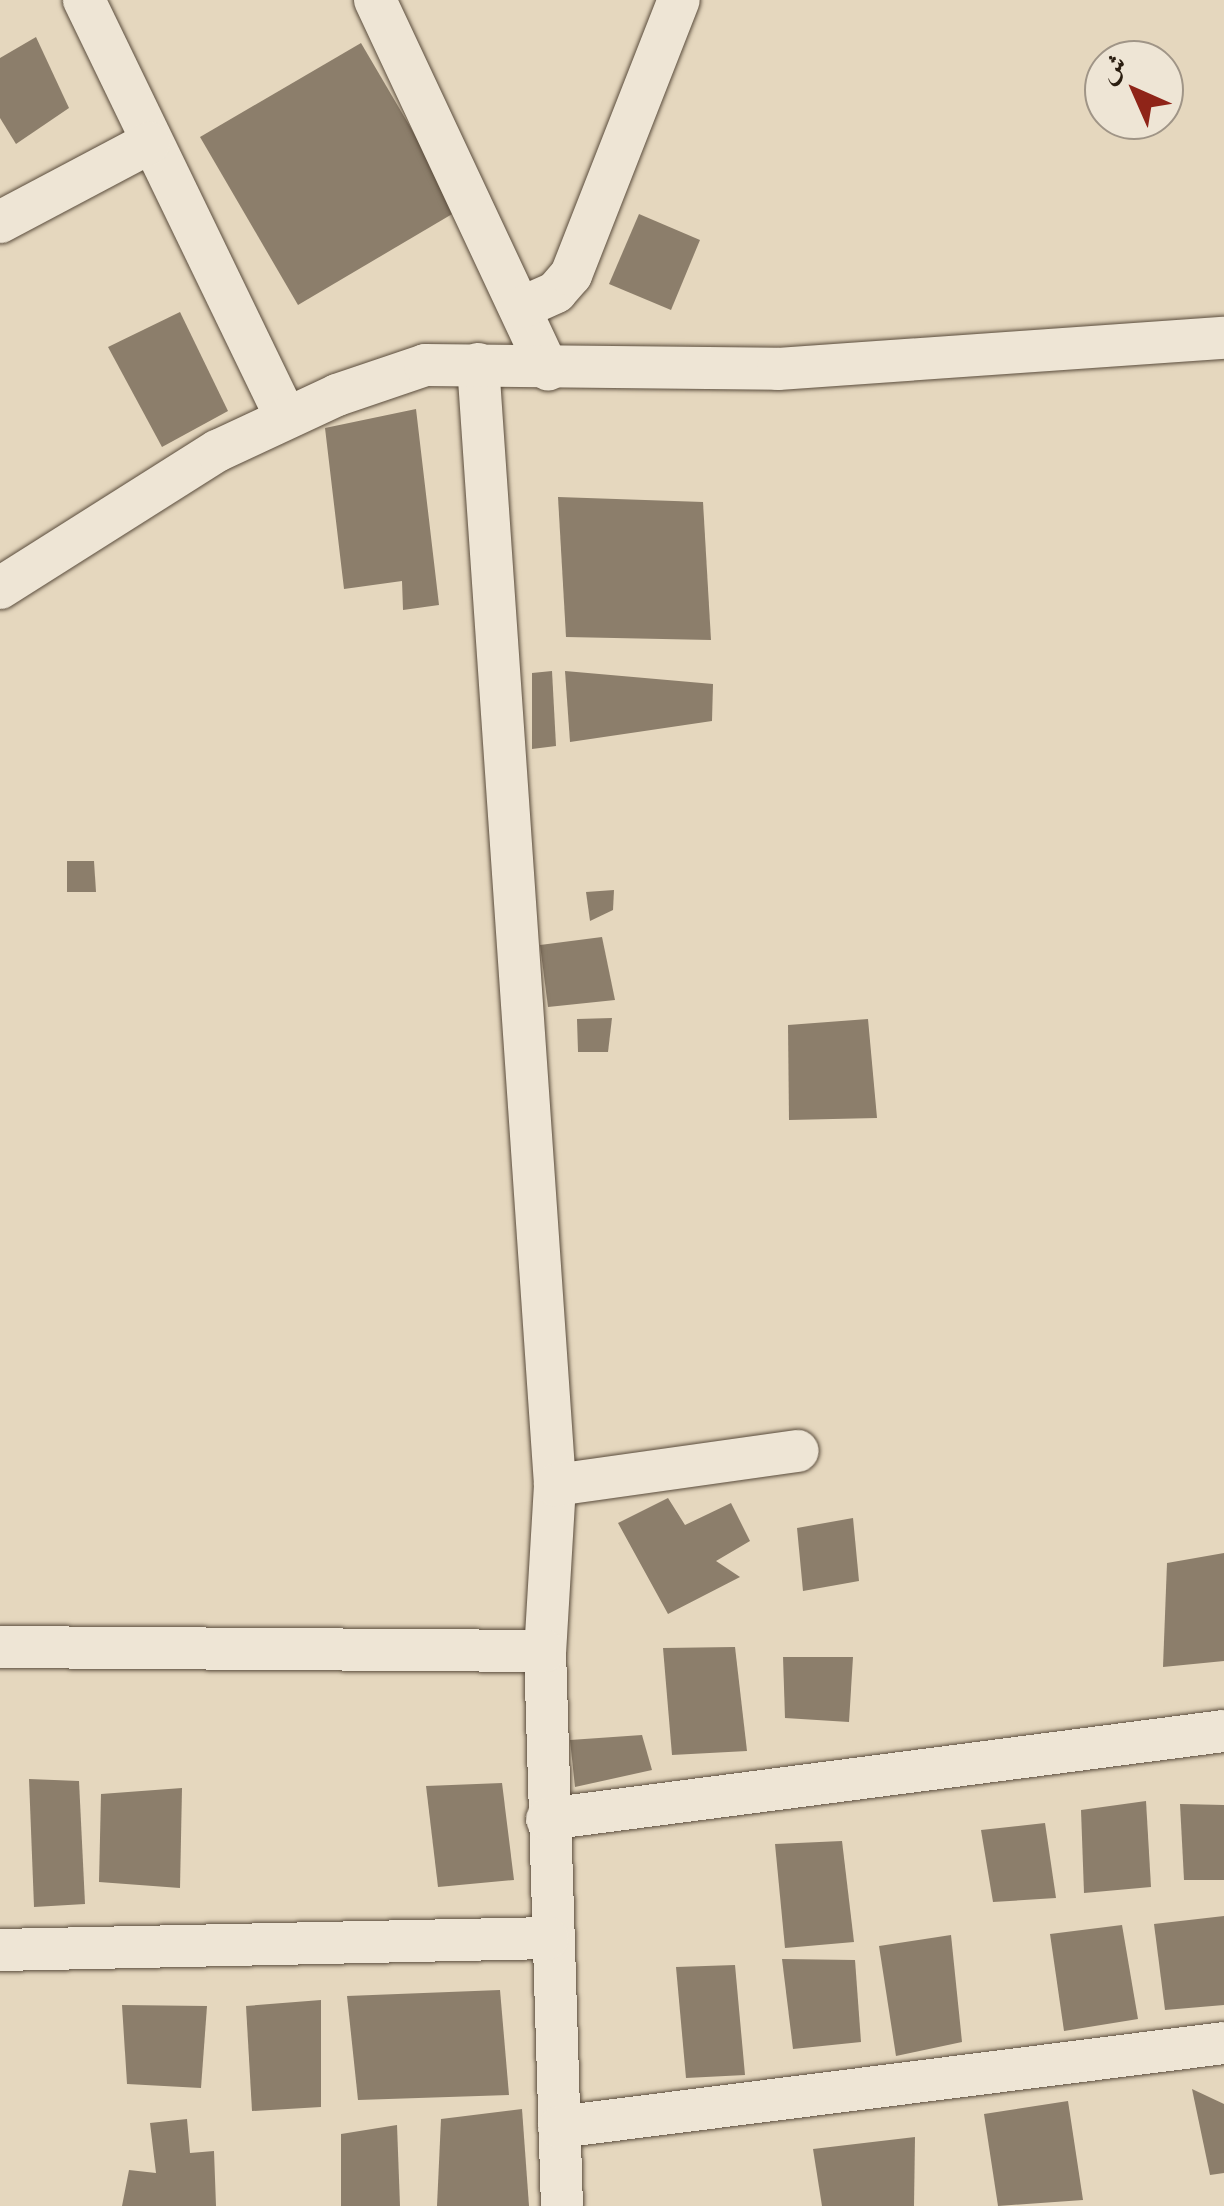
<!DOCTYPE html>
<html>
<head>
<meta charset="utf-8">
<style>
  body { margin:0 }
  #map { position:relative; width:1224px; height:2206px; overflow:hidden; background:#e5d7be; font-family:"Sorts Mill Goudy",Amiri,serif }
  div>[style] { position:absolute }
  .building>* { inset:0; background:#8c7e6b }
  .roads { filter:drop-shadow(0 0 2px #5a4c3c) drop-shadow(0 0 2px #5a4c3c) }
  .minor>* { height:42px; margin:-21px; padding:0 21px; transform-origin:21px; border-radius:21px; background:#eee5d5 }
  span { translate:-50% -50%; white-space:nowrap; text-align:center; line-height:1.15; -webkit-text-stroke:8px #eee5d5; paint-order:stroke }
  .north { position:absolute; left:1084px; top:40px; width:100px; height:100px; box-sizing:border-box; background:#eee5d5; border:2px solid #a09587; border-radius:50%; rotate:315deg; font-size:28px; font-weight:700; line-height:40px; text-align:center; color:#2b1e11 }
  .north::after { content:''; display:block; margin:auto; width:35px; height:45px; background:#8f2418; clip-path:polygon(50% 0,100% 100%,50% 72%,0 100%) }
</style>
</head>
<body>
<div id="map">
  <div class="building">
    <i style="clip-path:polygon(36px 37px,69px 108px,16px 144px,0 118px,0 58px)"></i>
    <i style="clip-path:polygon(361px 43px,459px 210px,298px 305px,200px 137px)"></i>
    <i style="clip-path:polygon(639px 214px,700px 240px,671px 310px,609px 284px)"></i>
    <i style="clip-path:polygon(180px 312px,228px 411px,162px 447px,108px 347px)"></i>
    <i style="clip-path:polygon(416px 409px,439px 605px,403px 610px,402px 581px,344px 589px,325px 428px)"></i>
    <i style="clip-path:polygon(558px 497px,703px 502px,711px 640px,566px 637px)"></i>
    <i style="clip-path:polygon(552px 671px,556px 746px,532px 749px,532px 673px)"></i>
    <i style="clip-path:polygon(565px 671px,713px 684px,712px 721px,570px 742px)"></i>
    <i style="clip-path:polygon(67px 861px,94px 861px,96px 892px,67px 892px)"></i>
    <i style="clip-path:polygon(614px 890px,613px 910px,590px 921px,586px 892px)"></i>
    <i style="clip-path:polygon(602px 937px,615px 1000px,548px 1007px,540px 945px)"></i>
    <i style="clip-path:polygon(612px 1018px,608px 1052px,578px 1052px,577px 1019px)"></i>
    <i style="clip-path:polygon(868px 1019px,877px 1118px,789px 1120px,788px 1025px)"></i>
    <i style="clip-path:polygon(668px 1498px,685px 1525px,731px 1503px,750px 1541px,716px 1561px,740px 1577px,668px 1614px,618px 1523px)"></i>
    <i style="clip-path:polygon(853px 1518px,859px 1581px,803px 1591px,797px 1528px)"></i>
    <i style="clip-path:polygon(1224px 1553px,1224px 1661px,1163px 1667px,1167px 1563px)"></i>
    <i style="clip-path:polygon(735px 1647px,747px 1751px,672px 1755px,663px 1648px)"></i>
    <i style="clip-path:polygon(783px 1657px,853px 1657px,849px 1722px,785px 1718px)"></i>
    <i style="clip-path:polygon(642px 1735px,652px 1770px,575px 1787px,570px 1740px)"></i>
    <i style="clip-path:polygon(29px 1779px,79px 1781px,85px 1904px,34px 1907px)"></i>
    <i style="clip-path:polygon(502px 1783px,514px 1880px,438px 1887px,426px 1786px)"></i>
    <i style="clip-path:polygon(182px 1788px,180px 1888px,99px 1882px,101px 1794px)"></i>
    <i style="clip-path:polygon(1146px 1801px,1151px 1887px,1084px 1893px,1081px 1810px)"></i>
    <i style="clip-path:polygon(1180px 1804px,1224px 1805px,1224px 1880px,1184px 1880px)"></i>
    <i style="clip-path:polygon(1045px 1823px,1056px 1898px,993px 1902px,981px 1830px)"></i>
    <i style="clip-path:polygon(842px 1841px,854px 1942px,785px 1948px,775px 1844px)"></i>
    <i style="clip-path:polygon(1224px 1916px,1224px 2005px,1165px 2010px,1154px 1924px)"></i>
    <i style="clip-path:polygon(1122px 1925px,1138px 2019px,1064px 2031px,1050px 1934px)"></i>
    <i style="clip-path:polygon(951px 1935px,962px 2042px,896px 2056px,879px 1946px)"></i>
    <i style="clip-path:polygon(782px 1959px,855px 1960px,861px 2042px,793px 2049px)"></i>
    <i style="clip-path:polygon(735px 1965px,745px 2075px,686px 2078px,676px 1967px)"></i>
    <i style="clip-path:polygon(500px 1990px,509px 2095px,358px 2100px,347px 1996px)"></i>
    <i style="clip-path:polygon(321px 2000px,321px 2107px,252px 2111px,246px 2006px)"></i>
    <i style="clip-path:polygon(122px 2005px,207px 2006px,201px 2088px,127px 2084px)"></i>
    <i style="clip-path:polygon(1192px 2089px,1224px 2104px,1224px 2173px,1210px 2175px)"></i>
    <i style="clip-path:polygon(1068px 2101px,1083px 2200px,998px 2206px,984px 2114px)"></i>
    <i style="clip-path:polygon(522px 2109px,529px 2206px,437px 2206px,441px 2119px)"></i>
    <i style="clip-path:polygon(187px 2119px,190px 2153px,214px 2151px,216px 2206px,122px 2206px,129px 2170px,156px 2173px,150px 2123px)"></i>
    <i style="clip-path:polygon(397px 2125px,400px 2206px,341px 2206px,341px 2134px)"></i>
    <i style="clip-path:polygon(915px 2137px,914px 2206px,822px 2206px,813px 2149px)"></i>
  </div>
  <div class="roads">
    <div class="minor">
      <i style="left:84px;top:0;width:464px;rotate:64.2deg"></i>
      <i style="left:375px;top:0;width:408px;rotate:64.9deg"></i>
      <i style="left:0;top:222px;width:169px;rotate:-27.9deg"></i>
      <i style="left:523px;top:307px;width:36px;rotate:-24deg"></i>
      <i style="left:556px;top:292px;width:23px;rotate:-49deg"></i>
      <i style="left:571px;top:275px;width:295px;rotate:-68.6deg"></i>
      <i style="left:478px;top:364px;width:1124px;rotate:86.07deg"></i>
      <i style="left:555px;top:1485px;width:166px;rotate:93.4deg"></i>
      <i style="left:545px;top:1651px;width:555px;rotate:88.25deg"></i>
      <i style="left:0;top:588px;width:257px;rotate:-32.3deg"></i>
      <i style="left:217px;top:451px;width:132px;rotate:-25deg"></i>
      <i style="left:337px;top:395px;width:93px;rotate:-18.8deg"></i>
      <i style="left:425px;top:365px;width:353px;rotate:0.6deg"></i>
      <i style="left:778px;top:369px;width:447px;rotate:-4deg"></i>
      <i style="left:555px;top:1485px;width:245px;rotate:-8deg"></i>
      <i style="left:0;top:1647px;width:545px;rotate:0.42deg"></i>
      <i style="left:547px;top:1819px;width:683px;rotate:-7.41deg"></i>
      <i style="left:0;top:1950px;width:548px;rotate:-1.25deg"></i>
      <i style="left:559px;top:2127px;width:670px;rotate:-7.2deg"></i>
    </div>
  </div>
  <div class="north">ش</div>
</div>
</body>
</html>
